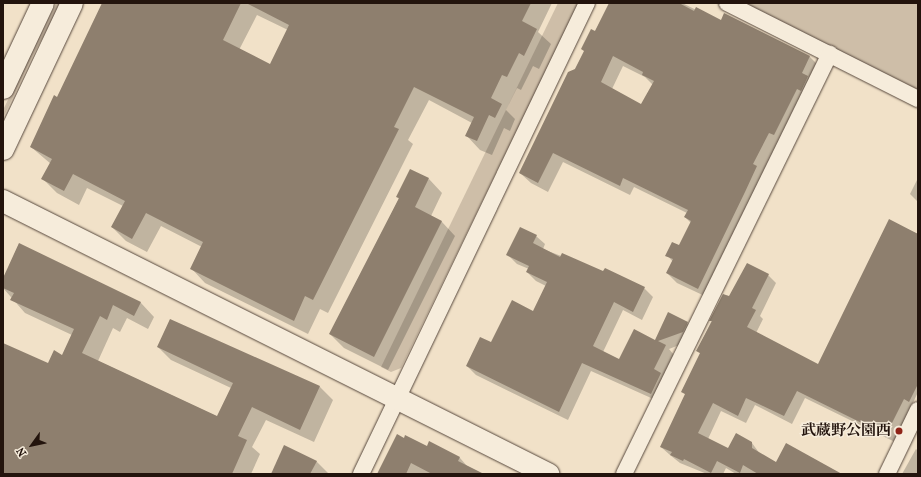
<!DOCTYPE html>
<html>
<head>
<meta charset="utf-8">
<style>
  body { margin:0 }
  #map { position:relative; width:921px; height:477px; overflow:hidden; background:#f1e1c8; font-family:"IM FELL French Canon","Noto Serif JP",serif }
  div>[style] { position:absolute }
  .green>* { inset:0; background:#cebea8 }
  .shadow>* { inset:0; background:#0003 }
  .building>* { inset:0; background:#8e7f6e }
  .roads { filter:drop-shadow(0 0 1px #56473c) drop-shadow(0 0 1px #56473c) }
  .street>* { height:16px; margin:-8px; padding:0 8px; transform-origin:8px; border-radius:8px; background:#f6ecdb }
  .secondary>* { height:22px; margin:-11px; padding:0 11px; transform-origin:11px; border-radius:11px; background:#f6ecdb }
  .dots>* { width:11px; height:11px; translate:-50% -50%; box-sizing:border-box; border:2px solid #f6ecdb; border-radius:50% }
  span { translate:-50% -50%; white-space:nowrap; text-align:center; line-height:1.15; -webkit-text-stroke:3px #f6ecdb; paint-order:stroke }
  .poi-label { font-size:15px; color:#23140d; font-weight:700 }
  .right { translate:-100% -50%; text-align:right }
  .frame { position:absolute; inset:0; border:4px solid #23140d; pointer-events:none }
  .north { position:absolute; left:12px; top:425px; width:40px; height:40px; -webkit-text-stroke:3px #f6ecdb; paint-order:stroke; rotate:237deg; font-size:11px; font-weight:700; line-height:16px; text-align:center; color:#23140d }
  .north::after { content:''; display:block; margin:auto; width:14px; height:18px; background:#23140d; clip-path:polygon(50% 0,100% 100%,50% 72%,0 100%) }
</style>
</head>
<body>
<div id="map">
  <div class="green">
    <i style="clip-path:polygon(56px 3px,62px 3px,32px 57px,3px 118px,3px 110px)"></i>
    <i style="clip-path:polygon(558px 3px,579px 3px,401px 368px,391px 372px,381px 367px)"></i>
    <i style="clip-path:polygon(744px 3px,918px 3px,918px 91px,770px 16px)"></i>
  </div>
  <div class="shadow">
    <i style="clip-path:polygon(evenodd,103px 3px,552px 3px,538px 32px,551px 44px,539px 69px,533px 66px,521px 90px,517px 88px,506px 110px,515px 119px,510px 131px,504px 128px,492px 155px,480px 150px,466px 135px,472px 123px,429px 100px,408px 140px,413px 144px,328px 313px,320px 309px,308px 334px,205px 283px,191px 268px,202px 247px,161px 226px,147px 252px,126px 241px,112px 227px,123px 206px,87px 188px,79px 205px,57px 193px,43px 179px,51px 164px,31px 147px,58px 98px,103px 3px,257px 15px,288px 30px,270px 66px,239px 50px,257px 15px)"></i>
    <i style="clip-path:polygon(evenodd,610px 3px,682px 3px,721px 22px,725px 14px,810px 57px,820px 67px,709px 298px,677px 283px,667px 273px,673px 262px,667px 255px,679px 246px,691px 223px,685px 217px,687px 213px,634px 187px,630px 195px,563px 162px,548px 192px,531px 183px,520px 173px,610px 3px,623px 66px,645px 77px,653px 85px,642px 106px,612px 89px,623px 66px)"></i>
    <i style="clip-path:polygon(918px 178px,918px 202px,910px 194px)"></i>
    <i style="clip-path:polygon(429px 179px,442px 193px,431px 216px,442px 222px,455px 236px,388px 370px,344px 348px,330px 334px,399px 199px,397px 197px)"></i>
    <i style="clip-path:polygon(889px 221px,918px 234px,918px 392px,895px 442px,805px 398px,792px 424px,755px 405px,746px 423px,721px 411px,708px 439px,729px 450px,752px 443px,760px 454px,777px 463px,840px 474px,736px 474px,726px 468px,723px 474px,707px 474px,680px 463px,670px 455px,661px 447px,686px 395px,682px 391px,701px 354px,697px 351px,724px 295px,729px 298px,768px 275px,776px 283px,760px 316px,763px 319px,756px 333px,819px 366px)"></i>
    <i style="clip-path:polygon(536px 236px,545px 244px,543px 249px,644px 288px,653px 297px,642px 320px,623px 310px,603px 352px,620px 360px,687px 323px,696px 332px,692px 340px,669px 349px,674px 355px,660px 402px,591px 371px,568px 420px,476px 375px,467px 366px,491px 344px,534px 312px,546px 286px,536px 281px,527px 272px,529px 269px,517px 264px,508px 255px)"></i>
    <i style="clip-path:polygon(19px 244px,141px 303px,154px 317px,148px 329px,127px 318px,120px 332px,113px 328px,98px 361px,218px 417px,231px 388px,171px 360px,158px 347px,170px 320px,320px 387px,333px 400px,314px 442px,266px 420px,252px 447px,260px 454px,251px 474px,3px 474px,3px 344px,49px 365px,63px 356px,72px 335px,25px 313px,3px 288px,3px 280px)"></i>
    <i style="clip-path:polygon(427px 448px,460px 458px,467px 466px,482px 474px,378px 474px)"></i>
    <i style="clip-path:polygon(916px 449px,918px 451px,918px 474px,902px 474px)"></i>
    <i style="clip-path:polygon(316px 461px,329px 474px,272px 474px)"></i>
  </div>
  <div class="building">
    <i style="clip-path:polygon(102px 3px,241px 3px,223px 40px,270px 64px,289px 25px,246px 3px,531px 3px,522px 21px,537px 29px,524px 56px,519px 53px,507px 77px,502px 75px,491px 98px,502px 104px,495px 118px,489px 115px,477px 141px,465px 136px,474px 117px,414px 87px,394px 127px,399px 129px,313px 300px,305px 296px,294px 321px,190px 269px,203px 242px,146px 213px,132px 239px,111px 227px,125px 201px,73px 174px,64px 191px,41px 179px,52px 159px,30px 147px,54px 95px,57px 97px)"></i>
    <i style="clip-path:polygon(evenodd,609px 3px,679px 3px,694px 11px,696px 7px,721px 20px,724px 13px,810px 56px,802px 73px,808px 76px,801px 91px,797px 89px,774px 135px,769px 133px,753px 164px,757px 166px,745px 192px,698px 289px,666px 273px,673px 259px,665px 256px,672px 242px,679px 245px,691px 221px,684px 217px,688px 210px,623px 178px,620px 186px,553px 153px,538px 183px,519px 173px,568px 72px,575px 69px,584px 51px,581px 49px,591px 29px,595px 31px,609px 3px,613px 56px,643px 72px,642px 75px,654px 81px,641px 104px,601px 82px,613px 56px)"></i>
    <i style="clip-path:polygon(410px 169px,429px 178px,415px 207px,442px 221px,374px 357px,329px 334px,399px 198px,396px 197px)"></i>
    <i style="clip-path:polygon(889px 219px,918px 234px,918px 384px,909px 402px,904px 399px,886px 435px,797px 391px,784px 416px,746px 398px,738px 416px,713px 403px,698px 433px,728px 448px,736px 433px,752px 442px,752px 448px,776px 462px,786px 443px,842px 474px,758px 474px,743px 465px,740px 473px,717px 461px,711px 473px,684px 459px,683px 461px,670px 455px,672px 452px,660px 447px,685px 394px,681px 392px,700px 353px,696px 351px,712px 321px,709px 321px,723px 294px,729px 296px,747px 263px,769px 274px,752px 308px,756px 310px,747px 327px,818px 364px)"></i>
    <i style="clip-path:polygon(520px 227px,537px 235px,533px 243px,560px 257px,562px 253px,603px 271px,605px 268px,645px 287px,633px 312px,614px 302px,593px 346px,619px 359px,634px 329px,655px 340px,668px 312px,688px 322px,683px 332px,658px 341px,666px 345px,654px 369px,661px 373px,651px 394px,582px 363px,559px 412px,466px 366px,480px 337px,491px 342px,512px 300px,533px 311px,547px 282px,526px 272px,529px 266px,506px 255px)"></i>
    <i style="clip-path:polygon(19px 243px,141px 302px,134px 316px,113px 305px,107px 320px,100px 316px,82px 353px,217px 416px,233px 383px,157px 347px,170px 319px,320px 386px,300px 430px,252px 407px,238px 436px,247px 440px,232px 474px,3px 474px,3px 343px,48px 363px,54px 350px,62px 355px,74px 329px,10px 300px,14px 293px,3px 288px,3px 278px)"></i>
    <i style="clip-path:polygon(397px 434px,404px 438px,405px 435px,427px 446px,429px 441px,460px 457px,458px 461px,484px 474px,432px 474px,411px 463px,406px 474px,377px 474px)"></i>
    <i style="clip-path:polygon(284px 445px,317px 461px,310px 474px,271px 474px)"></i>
  </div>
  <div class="roads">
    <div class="street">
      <i style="left:727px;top:3px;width:214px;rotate:26.7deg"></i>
      <i style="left:361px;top:474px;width:522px;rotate:-64.37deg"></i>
      <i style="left:624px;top:474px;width:468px;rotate:-63.9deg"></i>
      <i style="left:887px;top:474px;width:71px;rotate:-64.2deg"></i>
    </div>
    <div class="secondary">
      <i style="left:3px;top:88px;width:94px;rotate:-64.8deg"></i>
      <i style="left:3px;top:149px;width:161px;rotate:-64.7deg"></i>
      <i style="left:3px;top:201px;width:610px;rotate:26.61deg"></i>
    </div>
  </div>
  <div class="dots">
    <i style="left:899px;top:431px;background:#8f2418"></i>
  </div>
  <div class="poi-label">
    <span class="right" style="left:891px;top:431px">武蔵野公園西</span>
  </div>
  <div class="frame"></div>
  <div class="north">N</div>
</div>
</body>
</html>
